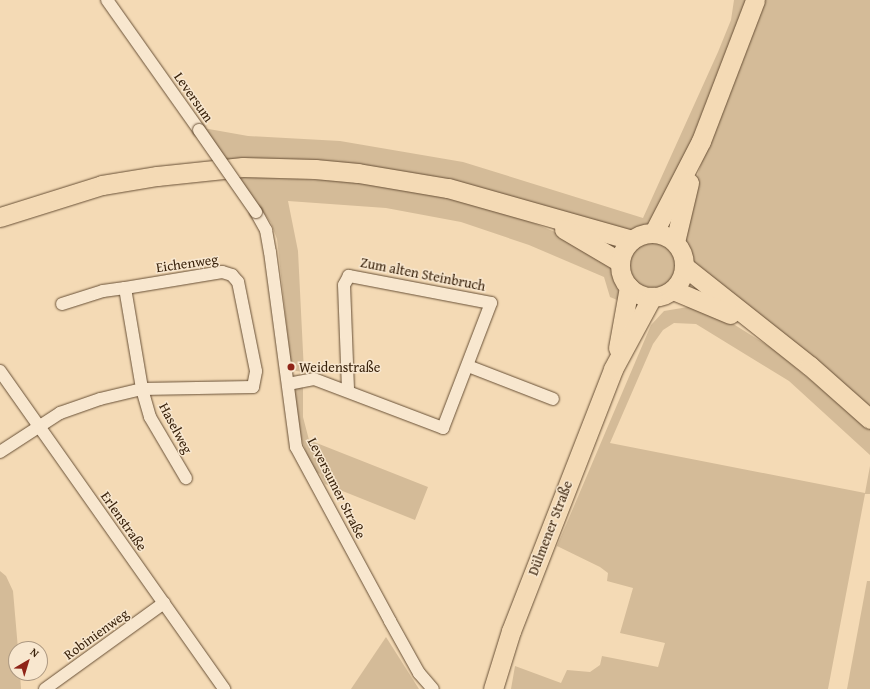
<!DOCTYPE html>
<html>
<head>
<meta charset="utf-8">
<style>
  body { margin:0 }
  #map { position:relative; width:870px; height:689px; overflow:hidden; background:#f4dab5; font-family:"Gentium Book Plus",serif }
  div>[style] { position:absolute }
  .green>* { inset:0; background:#d4bb98 }
  .round { border-radius:50% }
  .roads { filter:drop-shadow(0 0 1px #685036) drop-shadow(0 0 1px #685036) }
  .street>* { height:12px; margin:-6px; padding:0 6px; transform-origin:6px; border-radius:6px; background:#f8e7cf }
  .primary>* { height:19px; margin:-9.5px; padding:0 9.5px; transform-origin:9.5px; border-radius:9.5px; background:#f4dab5 }
  .primary>.ring { margin:-9.5px; padding:0; box-sizing:content-box; background:none; border:19px solid #f4dab5; border-radius:50% }
  .bridges { filter:drop-shadow(0 0 1px #685036) drop-shadow(0 0 1px #685036) }
  .street-bridge>* { height:12px; margin:-6px; padding:0 6px; transform-origin:6px; border-radius:6px; background:#f8e7cf }
  .dots>* { width:11px; height:11px; translate:-50% -50%; box-sizing:border-box; border:2px solid #f8e7cf; border-radius:50% }
  span { translate:-50% -50%; white-space:nowrap; text-align:center; line-height:1.15; -webkit-text-stroke:3px #f8e7cf; paint-order:stroke }
  .street-label { font-size:14px; color:#39220b }
  .poi-label { font-size:14px; color:#39220b }
  .left { translate:0 -50%; text-align:left }
  .north { position:absolute; left:8px; top:641px; width:40px; height:40px; box-sizing:border-box; background:#f8e7cf; border:1px solid #ac9881; border-radius:50%; rotate:38deg; font-size:11px; font-weight:700; line-height:16px; text-align:center; color:#39220b }
  .north::after { content:''; display:block; margin:auto; width:14px; height:18px; background:#8f2418; clip-path:polygon(50% 0,100% 100%,50% 72%,0 100%) }
</style>
</head>
<body>
<div id="map">
  <div class="green">
    <i style="clip-path:polygon(734px 0,749px 0,699px 127px,648px 224px,632px 231px,540px 206px,226px 161px,203px 128px,248px 136px,340px 141px,463px 162px,643px 218px,718px 52px,731px 20px)"></i>
    <i style="clip-path:polygon(763px 0,870px 0,870px 408px,694px 268px,683px 233px,684px 217px,704px 155px)"></i>
    <i style="clip-path:polygon(238px 177px,353px 181px,458px 199px,521px 218px,565px 236px,610px 263px,622px 302px,610px 297px,604px 277px,529px 245px,461px 222px,386px 208px,288px 201px,298px 251px,304px 372px,296px 371px,291px 366px,277px 239px,271px 223px)"></i>
    <i class="round" style="left:630px;top:242px;width:46px;height:46px"></i>
    <i style="clip-path:polygon(694px 306px,719px 315px,773px 349px,870px 429px,870px 455px,789px 381px,696px 324px,674px 323px,663px 330px,653px 344px,610px 443px,865px 493px,870px 466px,870px 494px,865px 494px,828px 689px,511px 689px,515px 666px,561px 683px,567px 670px,590px 672px,600px 665px,602px 656px,658px 667px,665px 643px,620px 633px,633px 588px,607px 581px,608px 573px,600px 567px,557px 546px,651px 325px,664px 311px)"></i>
    <i style="clip-path:polygon(303px 386px,303px 417px,309px 440px,428px 487px,415px 520px,325px 484px,320px 474px,312px 470px,298px 428px,294px 396px,296px 387px)"></i>
    <i style="clip-path:polygon(0 571px,6px 576px,13px 591px,18px 649px,16px 673px,20px 673px,21px 689px,0 689px)"></i>
    <i style="clip-path:polygon(867px 581px,870px 581px,870px 689px,847px 689px)"></i>
    <i style="clip-path:polygon(386px 637px,419px 689px,351px 689px)"></i>
  </div>
  <div class="roads">
    <div class="street">
      <i style="left:107px;top:0;width:159px;rotate:54.7deg"></i>
      <i style="left:256px;top:212px;width:21px;rotate:61deg"></i>
      <i style="left:266px;top:230px;width:22px;rotate:80deg"></i>
      <i style="left:270px;top:252px;width:197px;rotate:82.4deg"></i>
      <i style="left:296px;top:447px;width:198px;rotate:61.6deg"></i>
      <i style="left:390px;top:621px;width:60px;rotate:60.9deg"></i>
      <i style="left:419px;top:673px;width:21px;rotate:49deg"></i>
      <i style="left:62px;top:304px;width:43px;rotate:-17.6deg"></i>
      <i style="left:103px;top:291px;width:22px;rotate:-8deg"></i>
      <i style="left:468px;top:366px;width:91px;rotate:21.2deg"></i>
      <i style="left:0;top:371px;width:389px;rotate:54.8deg"></i>
      <i style="left:288px;top:384px;width:26px;rotate:-11deg"></i>
      <i style="left:314px;top:379px;width:138px;rotate:20.8deg"></i>
      <i style="left:443px;top:428px;width:134px;rotate:-69deg"></i>
      <i style="left:491px;top:303px;width:145px;rotate:-169.2deg"></i>
      <i style="left:349px;top:276px;width:10px;rotate:119deg"></i>
      <i style="left:344px;top:285px;width:105px;rotate:87.8deg"></i>
      <i style="left:0;top:452px;width:72px;rotate:-33deg"></i>
      <i style="left:60px;top:413px;width:42px;rotate:-19.3deg"></i>
      <i style="left:100px;top:399px;width:43px;rotate:-13.4deg"></i>
      <i style="left:142px;top:389px;width:111px;rotate:-1deg"></i>
      <i style="left:253px;top:387px;width:16px;rotate:-79deg"></i>
      <i style="left:256px;top:371px;width:91px;rotate:-101.4deg"></i>
      <i style="left:238px;top:282px;width:9px;rotate:-131deg"></i>
      <i style="left:232px;top:275px;width:10px;rotate:-163deg"></i>
      <i style="left:222px;top:272px;width:98px;rotate:170.6deg"></i>
      <i style="left:125px;top:288px;width:102px;rotate:80.4deg"></i>
      <i style="left:142px;top:389px;width:29px;rotate:74deg"></i>
      <i style="left:150px;top:417px;width:71px;rotate:59.5deg"></i>
      <i style="left:45px;top:689px;width:147px;rotate:-35.9deg"></i>
    </div>
    <div class="primary">
      <i style="left:0;top:217px;width:107px;rotate:-17.4deg"></i>
      <i style="left:102px;top:185px;width:56px;rotate:-9.3deg"></i>
      <i style="left:157px;top:176px;width:86px;rotate:-6deg"></i>
      <i style="left:243px;top:167px;width:72px;rotate:1.6deg"></i>
      <i style="left:315px;top:169px;width:43px;rotate:5.3deg"></i>
      <i style="left:358px;top:173px;width:91px;rotate:9.5deg"></i>
      <i style="left:448px;top:188px;width:191px;rotate:15.8deg"></i>
      <i style="left:564px;top:229px;width:65px;rotate:30.5deg"></i>
      <i style="left:654px;top:232px;width:102px;rotate:-62.7deg"></i>
      <i style="left:701px;top:141px;width:151px;rotate:-69deg"></i>
      <i class="ring" style="left:620px;top:233px;width:45px;height:45px"></i>
      <i style="left:675px;top:242px;width:61px;rotate:-76.7deg"></i>
      <i style="left:685px;top:267px;width:159px;rotate:38.4deg"></i>
      <i style="left:810px;top:366px;width:80px;rotate:41.5deg"></i>
      <i style="left:673px;top:290px;width:62px;rotate:22.8deg"></i>
      <i style="left:618px;top:348px;width:62px;rotate:-79.8deg"></i>
      <i style="left:493px;top:689px;width:61px;rotate:-72.8deg"></i>
      <i style="left:511px;top:631px;width:281px;rotate:-68.7deg"></i>
      <i style="left:613px;top:369px;width:82px;rotate:-61.6deg"></i>
    </div>
  </div>
  <div class="bridges">
    <div class="street-bridge">
      <i style="left:199px;top:130px;width:100px;rotate:55.2deg"></i>
    </div>
  </div>
  <div class="dots">
    <i style="left:291px;top:367px;background:#8f2418"></i>
  </div>
  <div class="street-label">
    <span style="left:194px;top:97px;rotate:55deg">Leversum</span>
    <span style="left:187px;top:263px;rotate:-8deg">Eichenweg</span>
    <span style="left:423px;top:274px;rotate:11deg">Zum alten Steinbruch</span>
    <span style="left:176px;top:428px;rotate:62deg">Haselweg</span>
    <span style="left:337px;top:488px;rotate:63deg">Leversumer Straße</span>
    <span style="left:124px;top:521px;rotate:55deg">Erlenstraße</span>
    <span style="left:550px;top:528px;rotate:-69deg">Dülmener Straße</span>
    <span style="left:96px;top:634px;rotate:-36deg">Robinienweg</span>
  </div>
  <div class="poi-label">
    <span class="left" style="left:299px;top:367px">Weidenstraße</span>
  </div>
  <div class="north">N</div>
</div>
</body>
</html>
